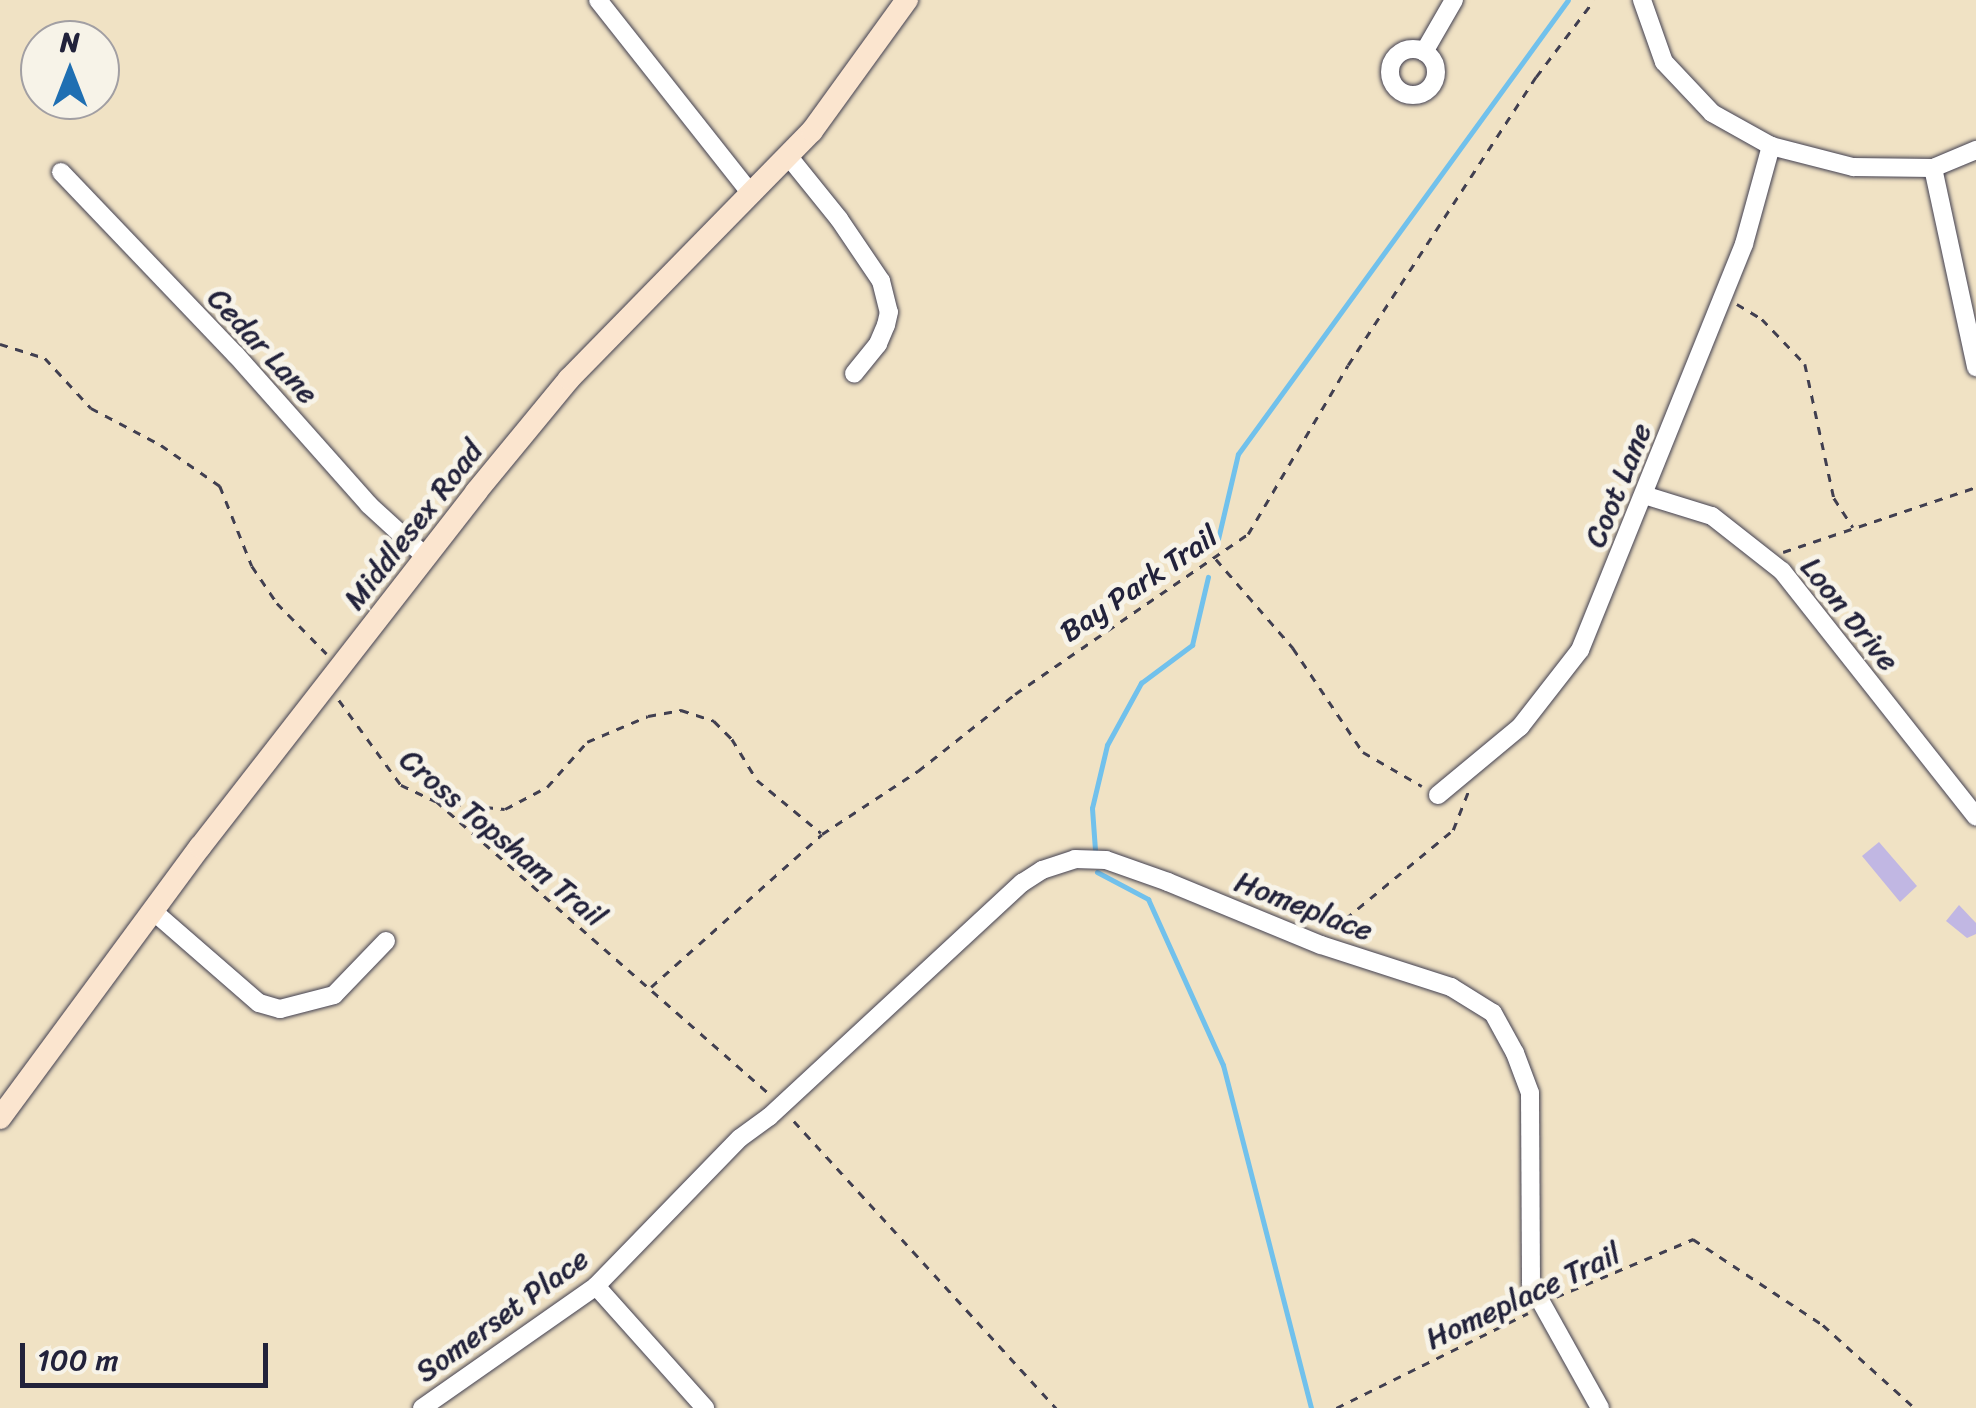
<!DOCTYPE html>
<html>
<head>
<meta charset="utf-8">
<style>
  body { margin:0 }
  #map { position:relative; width:1976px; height:1408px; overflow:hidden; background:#f0e2c4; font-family:Sriracha,sans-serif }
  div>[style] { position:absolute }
  .stream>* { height:5px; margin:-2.5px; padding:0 2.5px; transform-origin:2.5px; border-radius:2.5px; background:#71c1ec }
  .building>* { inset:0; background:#c1b7e3 }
  .path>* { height:2.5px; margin-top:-1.25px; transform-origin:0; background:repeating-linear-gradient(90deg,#413f50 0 8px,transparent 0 16px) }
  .roads { filter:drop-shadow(0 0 2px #413f50) drop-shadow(0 0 2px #413f50) }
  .minor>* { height:18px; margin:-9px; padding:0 9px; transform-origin:9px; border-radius:9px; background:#fff }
  .minor>.ring { margin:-9px; padding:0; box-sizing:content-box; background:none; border:18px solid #fff; border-radius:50% }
  .secondary>* { height:22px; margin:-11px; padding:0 11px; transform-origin:11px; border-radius:11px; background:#fbe5cf }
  span { translate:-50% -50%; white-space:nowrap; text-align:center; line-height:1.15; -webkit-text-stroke:10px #f7f3e8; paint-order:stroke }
  .street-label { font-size:30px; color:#22223b }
  .north { position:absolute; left:20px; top:20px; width:100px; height:100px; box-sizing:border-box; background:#f7f3e8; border:2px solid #a29fa3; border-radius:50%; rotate:0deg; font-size:28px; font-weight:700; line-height:40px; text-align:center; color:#22223b }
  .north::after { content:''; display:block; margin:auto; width:35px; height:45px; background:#1f6fb2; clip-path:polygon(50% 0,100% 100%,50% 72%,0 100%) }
  .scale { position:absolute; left:20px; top:1343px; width:248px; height:45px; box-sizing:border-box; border:5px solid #22223b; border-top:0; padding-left:12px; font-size:30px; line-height:35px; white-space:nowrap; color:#22223b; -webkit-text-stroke:8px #f7f3e8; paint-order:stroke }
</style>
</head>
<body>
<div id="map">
  <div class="stream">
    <i style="left:1218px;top:539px;width:87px;rotate:-76.8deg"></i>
    <i style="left:1238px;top:454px;width:561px;rotate:-53.99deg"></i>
    <i style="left:1095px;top:850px;width:42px;rotate:-94.1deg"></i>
    <i style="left:1092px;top:808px;width:65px;rotate:-76.6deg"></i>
    <i style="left:1107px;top:745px;width:71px;rotate:-61.3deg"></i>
    <i style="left:1141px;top:683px;width:64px;rotate:-36.7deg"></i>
    <i style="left:1192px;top:645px;width:70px;rotate:-76.8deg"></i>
    <i style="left:1097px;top:872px;width:58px;rotate:27.9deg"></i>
    <i style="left:1148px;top:899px;width:182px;rotate:65.7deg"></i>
    <i style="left:1223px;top:1065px;width:354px;rotate:75.6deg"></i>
  </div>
  <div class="building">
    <i style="clip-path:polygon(1879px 842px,1917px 886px,1900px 902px,1862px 856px)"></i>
    <i style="clip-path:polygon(1959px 905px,1976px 923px,1976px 934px,1967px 938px,1946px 921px)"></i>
  </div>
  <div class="path">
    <i style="left:1737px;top:304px;width:29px;rotate:31deg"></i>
    <i style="left:1762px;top:319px;width:62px;rotate:46.3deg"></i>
    <i style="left:1805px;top:364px;width:137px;rotate:77.8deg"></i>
    <i style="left:1834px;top:498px;width:35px;rotate:57deg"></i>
    <i style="left:0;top:344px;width:47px;rotate:17.3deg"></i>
    <i style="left:45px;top:358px;width:68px;rotate:47.4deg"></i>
    <i style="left:91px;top:408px;width:79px;rotate:27.9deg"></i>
    <i style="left:161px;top:445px;width:72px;rotate:34.8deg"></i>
    <i style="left:220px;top:486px;width:86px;rotate:68.2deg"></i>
    <i style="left:252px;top:566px;width:45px;rotate:56deg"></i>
    <i style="left:277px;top:603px;width:71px;rotate:45.6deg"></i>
    <i style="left:1783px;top:552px;width:204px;rotate:-18.6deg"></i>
    <i style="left:1216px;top:559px;width:118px;rotate:49.1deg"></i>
    <i style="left:1293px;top:648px;width:125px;rotate:56.1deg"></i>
    <i style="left:1363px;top:752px;width:68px;rotate:30deg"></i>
    <i style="left:339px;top:700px;width:105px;rotate:53.9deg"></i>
    <i style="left:401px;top:785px;width:38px;rotate:25deg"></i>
    <i style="left:436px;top:801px;width:442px;rotate:41.3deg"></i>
    <i style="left:437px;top:802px;width:68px;rotate:5.9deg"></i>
    <i style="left:505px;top:809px;width:47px;rotate:-27.6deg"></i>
    <i style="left:547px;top:787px;width:60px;rotate:-48.4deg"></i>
    <i style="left:587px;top:742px;width:66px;rotate:-23.1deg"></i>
    <i style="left:648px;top:716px;width:34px;rotate:-10deg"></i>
    <i style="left:681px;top:710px;width:35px;rotate:18deg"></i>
    <i style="left:714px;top:721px;width:25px;rotate:45deg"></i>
    <i style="left:732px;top:739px;width:48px;rotate:58.6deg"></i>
    <i style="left:757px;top:780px;width:83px;rotate:39.6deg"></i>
    <i style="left:1333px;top:929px;width:156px;rotate:-39.5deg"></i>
    <i style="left:1453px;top:830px;width:41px;rotate:-68.5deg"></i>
    <i style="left:651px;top:987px;width:229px;rotate:-41.8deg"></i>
    <i style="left:822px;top:834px;width:115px;rotate:-33.3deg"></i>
    <i style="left:918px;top:771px;width:124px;rotate:-38.4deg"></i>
    <i style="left:1015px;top:694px;width:283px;rotate:-34.5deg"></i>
    <i style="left:1248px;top:534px;width:196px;rotate:-59.4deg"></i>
    <i style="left:1348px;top:365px;width:344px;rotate:-56.9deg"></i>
    <i style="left:1536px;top:77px;width:96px;rotate:-53deg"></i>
    <i style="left:794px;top:1121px;width:389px;rotate:47.6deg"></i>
    <i style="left:1556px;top:1297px;width:149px;rotate:-22.9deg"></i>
    <i style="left:1693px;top:1239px;width:156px;rotate:33.5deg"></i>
    <i style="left:1823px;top:1325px;width:124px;rotate:42.1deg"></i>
    <i style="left:1336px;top:1408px;width:214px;rotate:-26.3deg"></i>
  </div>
  <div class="roads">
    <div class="minor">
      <i style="left:598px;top:0;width:248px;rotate:51.7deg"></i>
      <i style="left:1642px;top:0;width:66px;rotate:70.5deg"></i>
      <i style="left:1664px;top:62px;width:70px;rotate:46.7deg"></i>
      <i style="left:1712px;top:113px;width:68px;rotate:29.2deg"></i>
      <i style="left:1771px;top:146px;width:85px;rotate:14.4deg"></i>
      <i style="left:1853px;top:167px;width:80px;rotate:0.7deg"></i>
      <i style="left:1933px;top:168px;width:47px;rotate:-22.7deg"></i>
      <i class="ring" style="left:1390px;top:49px;width:28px;height:28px"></i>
      <i style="left:1424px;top:52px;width:60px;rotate:-60deg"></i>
      <i style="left:789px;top:157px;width:80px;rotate:51.1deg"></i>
      <i style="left:839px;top:219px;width:75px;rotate:55.9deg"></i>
      <i style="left:881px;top:281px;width:32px;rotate:76deg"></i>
      <i style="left:889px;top:312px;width:13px;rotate:103deg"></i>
      <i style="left:886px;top:325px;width:21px;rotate:113deg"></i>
      <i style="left:878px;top:344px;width:38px;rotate:129deg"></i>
      <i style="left:1933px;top:168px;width:204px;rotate:77.8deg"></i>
      <i style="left:61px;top:172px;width:253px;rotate:46.3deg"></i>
      <i style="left:236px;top:355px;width:200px;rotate:48.4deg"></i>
      <i style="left:369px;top:505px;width:77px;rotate:42.4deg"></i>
      <i style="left:1644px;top:495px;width:71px;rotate:17.2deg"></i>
      <i style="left:1712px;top:516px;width:89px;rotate:38.2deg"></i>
      <i style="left:1782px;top:571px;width:313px;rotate:51.7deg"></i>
      <i style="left:1438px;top:795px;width:107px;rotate:-39.7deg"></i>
      <i style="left:1520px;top:727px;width:98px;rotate:-52.1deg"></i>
      <i style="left:1580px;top:650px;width:438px;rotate:-68deg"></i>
      <i style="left:1744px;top:244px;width:102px;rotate:-74.6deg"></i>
      <i style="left:153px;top:911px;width:140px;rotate:41deg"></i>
      <i style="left:259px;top:1003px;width:22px;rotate:16deg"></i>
      <i style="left:280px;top:1009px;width:56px;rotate:-14.5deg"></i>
      <i style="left:334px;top:995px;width:75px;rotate:-46.1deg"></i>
      <i style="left:596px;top:1286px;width:164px;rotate:48.2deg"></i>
      <i style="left:422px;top:1408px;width:213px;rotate:-35deg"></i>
      <i style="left:596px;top:1286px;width:206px;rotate:-45.8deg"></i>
      <i style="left:740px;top:1138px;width:36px;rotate:-36deg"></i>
      <i style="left:769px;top:1117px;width:345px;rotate:-42.8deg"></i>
      <i style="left:1022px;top:883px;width:24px;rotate:-33deg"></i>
      <i style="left:1042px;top:870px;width:35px;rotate:-18deg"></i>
      <i style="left:1075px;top:859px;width:31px;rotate:2deg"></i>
      <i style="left:1106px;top:860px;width:66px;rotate:19.5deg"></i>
      <i style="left:1168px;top:882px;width:165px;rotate:22.4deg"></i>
      <i style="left:1321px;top:945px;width:137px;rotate:17.9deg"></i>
      <i style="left:1451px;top:987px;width:49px;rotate:31.8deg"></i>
      <i style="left:1493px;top:1013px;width:46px;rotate:61.2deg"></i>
      <i style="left:1515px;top:1053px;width:43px;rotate:69.4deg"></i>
      <i style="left:1530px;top:1093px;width:191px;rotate:89.7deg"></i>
      <i style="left:1531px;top:1284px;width:142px;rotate:60.9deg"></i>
    </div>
    <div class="secondary">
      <i style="left:0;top:1118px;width:337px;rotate:-53.6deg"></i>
      <i style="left:200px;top:847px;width:450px;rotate:-52.1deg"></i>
      <i style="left:476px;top:492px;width:146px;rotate:-50.5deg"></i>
      <i style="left:569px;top:379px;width:347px;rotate:-45.6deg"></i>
      <i style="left:812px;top:131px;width:162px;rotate:-54.1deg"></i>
    </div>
  </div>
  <div class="street-label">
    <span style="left:263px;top:346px;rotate:47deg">Cedar Lane</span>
    <span style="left:1618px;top:485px;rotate:-68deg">Coot Lane</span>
    <span style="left:413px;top:525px;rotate:-52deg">Middlesex Road</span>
    <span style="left:1139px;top:584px;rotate:-34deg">Bay Park Trail</span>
    <span style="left:1850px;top:614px;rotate:51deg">Loon Drive</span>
    <span style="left:503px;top:838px;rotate:40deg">Cross Topsham Trail</span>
    <span style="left:1304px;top:906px;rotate:21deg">Homeplace</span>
    <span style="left:1523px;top:1296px;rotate:-25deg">Homeplace Trail</span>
    <span style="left:502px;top:1315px;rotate:-36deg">Somerset Place</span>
  </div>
  <div class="north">N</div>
  <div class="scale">100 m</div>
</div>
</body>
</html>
